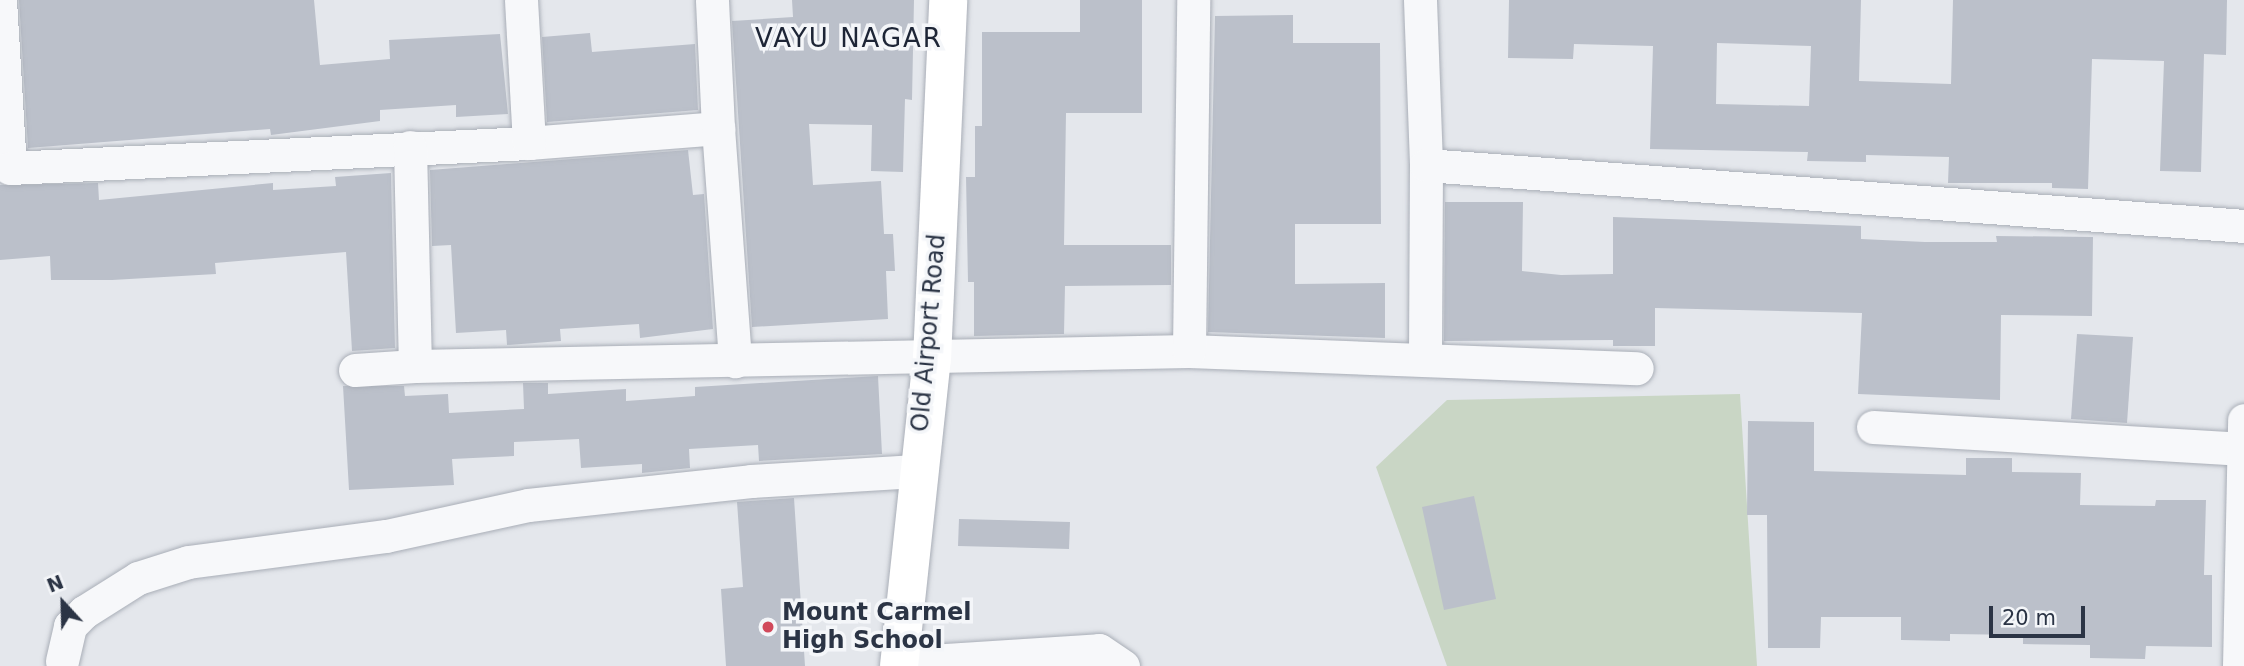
<!DOCTYPE html>
<html>
<head>
<meta charset="utf-8">
<style>
  body { margin:0 }
  #map { position:relative; width:2244px; height:666px; overflow:hidden; background:#e4e7ec; font-family:"DejaVu Sans",sans-serif }
  div>[style] { position:absolute }
  .green>* { inset:0; background:#c9d6c5 }
  .building>* { inset:0; background:#bbc0ca }
  .roads { filter:drop-shadow(0 0 2px #a9aeb7) drop-shadow(0 0 2px #a9aeb7) }
  .minor>* { height:33px; margin:-16.5px; padding:0 16.5px; transform-origin:16.5px; border-radius:16.5px; background:#f7f8fa }
  .major>* { height:38px; margin:-19px; padding:0 19px; transform-origin:19px; border-radius:19px; background:#fff }
  .dots>* { width:19px; height:19px; translate:-50% -50%; box-sizing:border-box; border:4px solid #f4f6f9; border-radius:50% }
  span { translate:-50% -50%; white-space:nowrap; text-align:center; line-height:1.15; -webkit-text-stroke:7px #f4f6f9; paint-order:stroke }
  .street-label { font-size:24px; color:#2b3445 }
  .poi-label { font-size:24px; color:#2b3445; font-weight:700 }
  .left { translate:0 -50%; text-align:left }
  .neighbourhood-label { font-size:26px; color:#1d2536; letter-spacing:2px }
  .north { position:absolute; left:28px; top:568px; width:70px; height:70px; -webkit-text-stroke:5px #f4f6f9; paint-order:stroke; rotate:338deg; font-size:19px; font-weight:700; line-height:28px; text-align:center; color:#2b3445 }
  .north::after { content:''; display:block; margin:auto; width:24px; height:32px; background:#2b3445; clip-path:polygon(50% 0,100% 100%,50% 72%,0 100%) }
  .scale { position:absolute; left:1989px; top:606px; width:96px; height:32px; box-sizing:border-box; border:4px solid #2b3445; border-top:0; padding-left:9px; font-size:21px; line-height:24px; white-space:nowrap; color:#2b3445; -webkit-text-stroke:5px #f4f6f9; paint-order:stroke }
</style>
</head>
<body>
<div id="map">
  <div class="green">
    <i style="clip-path:polygon(1740px 394px,1757px 666px,1447px 666px,1376px 467px,1447px 400px)"></i>
  </div>
  <div class="building">
    <i style="clip-path:polygon(19px 0,314px 0,320px 65px,390px 59px,389px 40px,500px 34px,508px 114px,456px 117px,456px 105px,380px 110px,380px 121px,271px 135px,270px 129px,28px 148px)"></i>
    <i style="clip-path:polygon(792px 0,914px 0,912px 100px,905px 99px,903px 172px,871px 171px,872px 125px,809px 124px,813px 185px,881px 181px,884px 234px,893px 234px,895px 271px,886px 271px,888px 319px,752px 327px,732px 21px,793px 17px)"></i>
    <i style="clip-path:polygon(1080px 0,1142px 0,1142px 113px,1066px 113px,1064px 245px,1171px 245px,1171px 285px,1065px 286px,1064px 334px,974px 336px,974px 282px,968px 282px,966px 177px,975px 177px,975px 126px,982px 126px,982px 32px,1080px 32px)"></i>
    <i style="clip-path:polygon(evenodd,1509px 0,1861px 0,1859px 81px,1951px 84px,1953px 0,2227px 0,2226px 55px,2204px 54px,2201px 172px,2160px 171px,2164px 61px,2092px 59px,2088px 189px,2052px 188px,2052px 183px,1948px 183px,1949px 157px,1866px 155px,1866px 162px,1807px 161px,1808px 152px,1650px 149px,1653px 46px,1574px 44px,1573px 59px,1508px 58px,1509px 0,1717px 43px,1811px 46px,1809px 106px,1716px 104px,1717px 43px)"></i>
    <i style="clip-path:polygon(1293px 15px,1293px 43px,1380px 43px,1381px 224px,1295px 224px,1295px 284px,1385px 283px,1385px 338px,1208px 332px,1215px 16px)"></i>
    <i style="clip-path:polygon(590px 33px,592px 52px,695px 44px,698px 110px,547px 122px,542px 37px)"></i>
    <i style="clip-path:polygon(688px 150px,693px 195px,704px 194px,713px 329px,640px 338px,639px 324px,560px 329px,561px 341px,507px 345px,506px 330px,456px 333px,451px 245px,432px 246px,430px 170px)"></i>
    <i style="clip-path:polygon(391px 173px,395px 348px,352px 351px,346px 252px,215px 263px,216px 274px,112px 280px,51px 280px,50px 256px,0 260px,0 185px,98px 183px,99px 200px,273px 183px,273px 190px,336px 186px,335px 177px)"></i>
    <i style="clip-path:polygon(1445px 202px,1523px 202px,1522px 271px,1561px 275px,1613px 274px,1613px 217px,1861px 226px,1861px 239px,1925px 242px,1997px 242px,1996px 236px,2093px 237px,2092px 316px,2001px 315px,2000px 400px,1858px 394px,1862px 313px,1655px 308px,1655px 346px,1613px 346px,1613px 340px,1444px 341px)"></i>
    <i style="clip-path:polygon(2077px 334px,2133px 337px,2127px 423px,2071px 419px)"></i>
    <i style="clip-path:polygon(878px 376px,882px 454px,759px 461px,758px 445px,689px 449px,690px 468px,642px 473px,642px 464px,581px 468px,579px 439px,514px 442px,514px 456px,452px 459px,454px 485px,349px 490px,343px 386px,404px 386px,405px 396px,448px 394px,449px 413px,524px 409px,523px 383px,548px 383px,548px 394px,626px 389px,626px 401px,695px 396px,695px 387px)"></i>
    <i style="clip-path:polygon(1748px 421px,1814px 422px,1814px 471px,1966px 475px,1966px 458px,2012px 458px,2012px 472px,2081px 473px,2080px 505px,2155px 506px,2156px 500px,2206px 500px,2204px 575px,2212px 575px,2212px 647px,2146px 646px,2145px 659px,2090px 658px,2090px 645px,2023px 644px,2023px 635px,1950px 634px,1950px 641px,1901px 640px,1901px 617px,1821px 617px,1820px 648px,1768px 648px,1767px 515px,1747px 515px)"></i>
    <i style="clip-path:polygon(1474px 496px,1496px 599px,1444px 610px,1422px 507px)"></i>
    <i style="clip-path:polygon(794px 498px,805px 666px,726px 666px,721px 589px,743px 587px,737px 502px)"></i>
    <i style="clip-path:polygon(959px 519px,1070px 522px,1069px 549px,958px 546px)"></i>
  </div>
  <div class="roads">
    <div class="minor">
      <i style="left:0;top:0;width:168px;rotate:86.6deg"></i>
      <i style="left:10px;top:168px;width:520px;rotate:-2.76deg"></i>
      <i style="left:529px;top:143px;width:190px;rotate:-4.5deg"></i>
      <i style="left:718px;top:128px;width:128px;rotate:-92.7deg"></i>
      <i style="left:521px;top:0;width:143px;rotate:86.8deg"></i>
      <i style="left:1420px;top:0;width:165px;rotate:87.9deg"></i>
      <i style="left:1426px;top:165px;width:195px;rotate:90.3deg"></i>
      <i style="left:718px;top:128px;width:234px;rotate:85.8deg"></i>
      <i style="left:410px;top:147px;width:219px;rotate:88.7deg"></i>
      <i style="left:415px;top:366px;width:774px;rotate:-1.11deg"></i>
      <i style="left:1189px;top:351px;width:448px;rotate:2.2deg"></i>
      <i style="left:1426px;top:165px;width:820px;rotate:4.26deg"></i>
      <i style="left:1189px;top:351px;width:351px;rotate:-89.3deg"></i>
      <i style="left:355px;top:370px;width:60px;rotate:-3.8deg"></i>
      <i style="left:1873px;top:427px;width:372px;rotate:3.4deg"></i>
      <i style="left:62px;top:661px;width:36px;rotate:-77deg"></i>
      <i style="left:70px;top:626px;width:20px;rotate:-45deg"></i>
      <i style="left:84px;top:612px;width:64px;rotate:-32.2deg"></i>
      <i style="left:138px;top:578px;width:52px;rotate:-17.7deg"></i>
      <i style="left:188px;top:562px;width:200px;rotate:-7.5deg"></i>
      <i style="left:386px;top:536px;width:145px;rotate:-12.3deg"></i>
      <i style="left:528px;top:505px;width:224px;rotate:-6.1deg"></i>
      <i style="left:751px;top:481px;width:165px;rotate:-3.5deg"></i>
      <i style="left:899px;top:663px;width:200px;rotate:-3.7deg"></i>
      <i style="left:1099px;top:650px;width:29px;rotate:34deg"></i>
      <i style="left:2239px;top:666px;width:246px;rotate:-88.8deg"></i>
    </div>
    <div class="major">
      <i style="left:899px;top:666px;width:309px;rotate:-83.9deg"></i>
      <i style="left:932px;top:359px;width:359px;rotate:-87.4deg"></i>
    </div>
  </div>
  <div class="dots">
    <i style="left:768px;top:627px;background:#d1495b"></i>
  </div>
  <div class="street-label">
    <span style="left:929px;top:333px;rotate:-85deg">Old Airport Road</span>
  </div>
  <div class="poi-label">
    <span class="left" style="left:782px;top:627px">Mount Carmel<br>High School</span>
  </div>
  <div class="neighbourhood-label">
    <span style="left:849px;top:39px">VAYU NAGAR</span>
  </div>
  <div class="north">N</div>
  <div class="scale">20 m</div>
</div>
</body>
</html>
